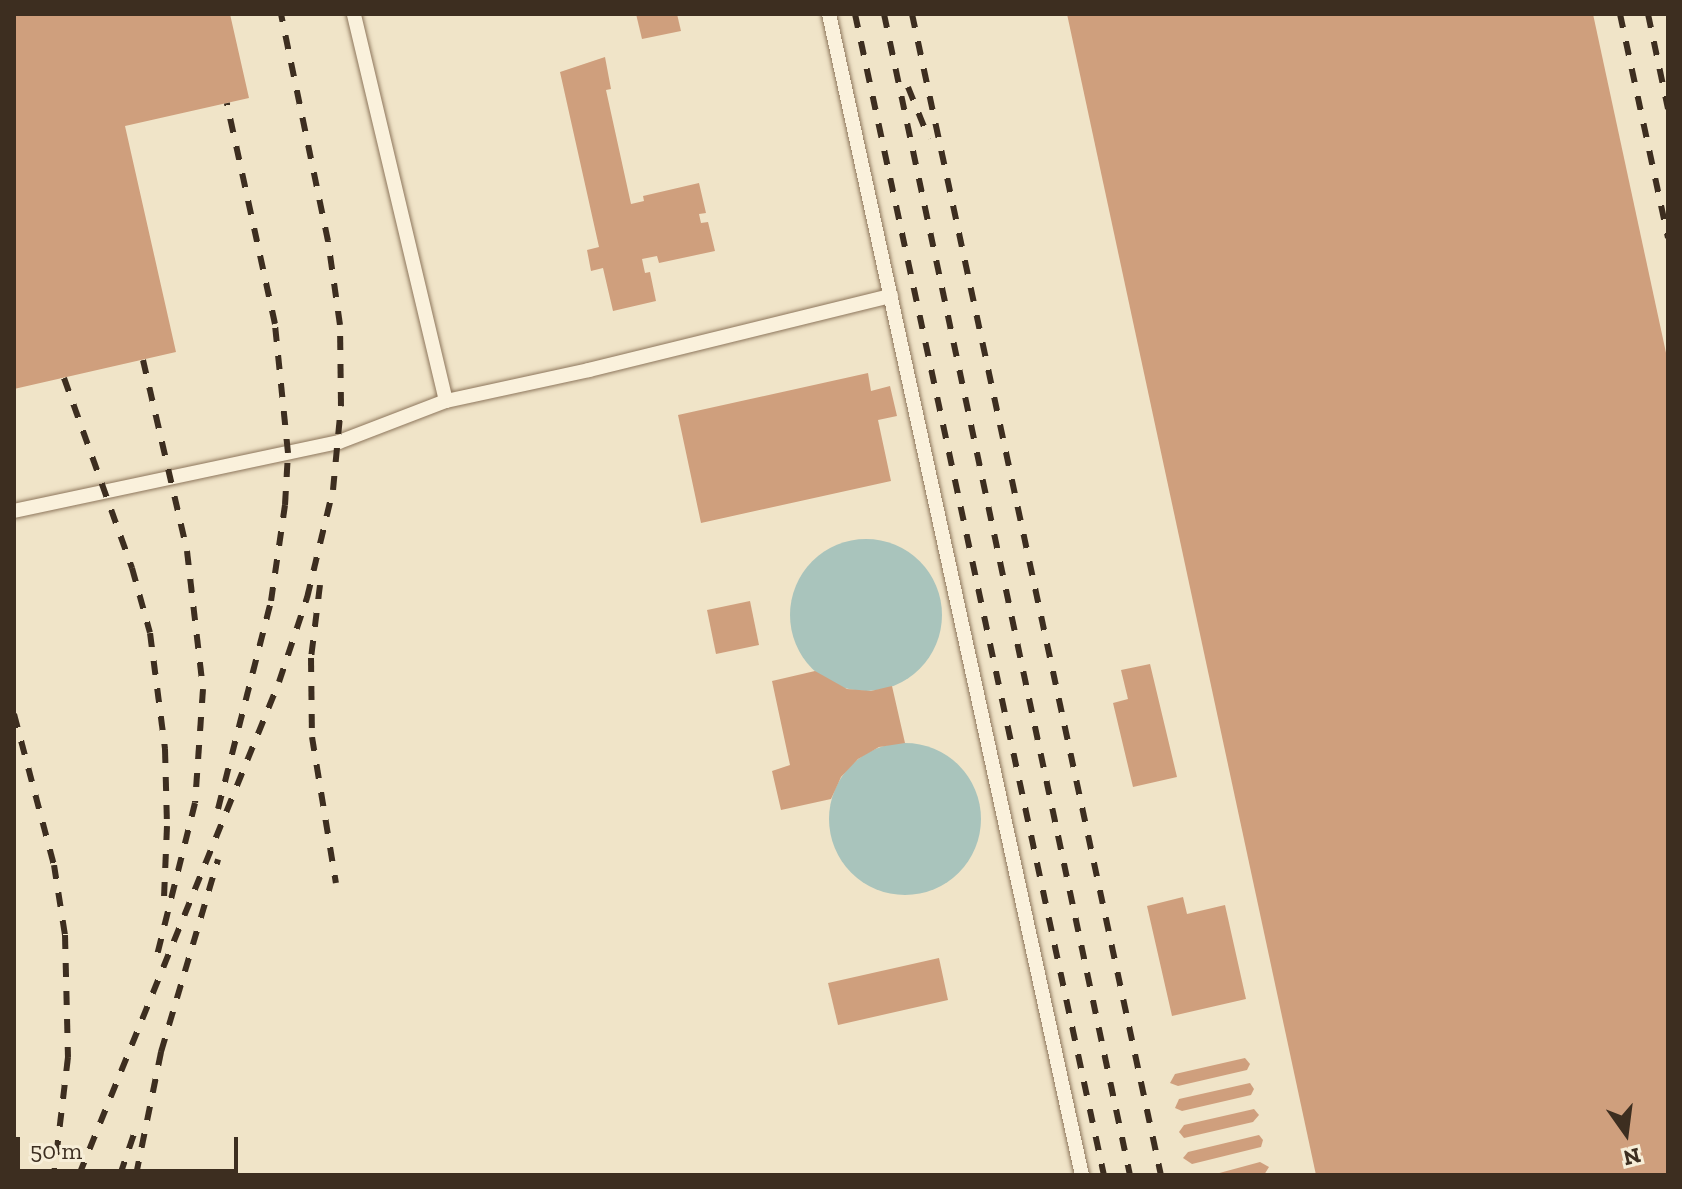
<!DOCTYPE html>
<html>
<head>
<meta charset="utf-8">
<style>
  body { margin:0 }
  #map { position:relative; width:1682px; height:1189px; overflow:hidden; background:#f0e4c8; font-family:"Zilla Slab",serif }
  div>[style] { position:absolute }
  .water>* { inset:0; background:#a9c4bc }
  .round { border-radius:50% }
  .building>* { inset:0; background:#cf9f7d }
  .roads { filter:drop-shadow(0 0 2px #8d765c) drop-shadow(0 0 2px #8d765c) }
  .service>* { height:14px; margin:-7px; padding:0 7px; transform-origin:7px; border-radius:7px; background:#faf1dc }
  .rail>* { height:6px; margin-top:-3px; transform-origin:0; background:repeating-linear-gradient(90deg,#3d2e20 0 14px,transparent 0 28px) }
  span { translate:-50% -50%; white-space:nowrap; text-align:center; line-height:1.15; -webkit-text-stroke:6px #f7eed8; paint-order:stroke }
  .frame { position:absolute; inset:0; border:16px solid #3d2e20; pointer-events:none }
  .north { position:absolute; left:1586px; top:1093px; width:80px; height:80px; -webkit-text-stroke:6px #f7eed8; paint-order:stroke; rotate:166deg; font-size:22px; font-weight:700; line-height:32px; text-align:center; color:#3d2e20 }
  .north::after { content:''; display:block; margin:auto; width:28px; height:36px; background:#3d2e20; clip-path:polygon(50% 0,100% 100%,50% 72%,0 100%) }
  .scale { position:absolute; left:16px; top:1137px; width:222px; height:36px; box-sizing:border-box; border:4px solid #3d2e20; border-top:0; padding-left:10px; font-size:24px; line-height:28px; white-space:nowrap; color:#3d2e20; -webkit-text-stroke:6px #f7eed8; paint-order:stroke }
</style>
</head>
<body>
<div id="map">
  <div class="water">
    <i class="round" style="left:790px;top:539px;width:152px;height:152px"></i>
    <i class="round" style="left:829px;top:743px;width:152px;height:152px"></i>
  </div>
  <div class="building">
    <i style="clip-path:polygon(14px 14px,230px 14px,249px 98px,125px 126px,176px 352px,14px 389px)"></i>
    <i style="clip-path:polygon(636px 14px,677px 14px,681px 31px,642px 39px)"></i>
    <i style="clip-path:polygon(1067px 14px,1593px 14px,1668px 362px,1668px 1175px,1316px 1175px)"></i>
    <i style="clip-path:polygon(605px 57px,611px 89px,606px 90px,631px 204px,644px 201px,643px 196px,699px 183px,706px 213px,699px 214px,701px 223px,708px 222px,715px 251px,659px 263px,657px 256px,642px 259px,645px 273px,650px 272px,656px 301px,613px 311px,603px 268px,591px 271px,587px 250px,599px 247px,560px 72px)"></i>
    <i style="clip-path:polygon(868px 373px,871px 391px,890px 386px,897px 416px,878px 420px,891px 481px,701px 523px,678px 415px)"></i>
    <i style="clip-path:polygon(750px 601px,759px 645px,716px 654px,707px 610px)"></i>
    <i style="clip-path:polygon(1150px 664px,1177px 777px,1133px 787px,1113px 703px,1128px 699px,1121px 670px)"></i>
    <i style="clip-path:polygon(815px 671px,847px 689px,871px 691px,892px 686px,905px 743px,879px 747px,858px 759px,841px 777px,831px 799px,781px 810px,772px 771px,790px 765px,772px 681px)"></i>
    <i style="clip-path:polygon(1183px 897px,1187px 914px,1225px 905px,1246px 999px,1172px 1016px,1147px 906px)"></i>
    <i style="clip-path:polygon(939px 958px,948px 1000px,838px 1025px,828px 983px)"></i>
    <i style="clip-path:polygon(1245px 1058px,1250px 1064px,1247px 1070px,1178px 1086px,1170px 1083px,1175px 1074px)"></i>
    <i style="clip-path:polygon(1250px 1083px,1254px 1089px,1251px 1095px,1182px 1111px,1175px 1108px,1179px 1099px)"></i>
    <i style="clip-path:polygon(1254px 1109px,1259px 1115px,1253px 1122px,1184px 1138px,1179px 1132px,1184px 1125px)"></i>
    <i style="clip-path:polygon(1259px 1135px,1263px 1140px,1261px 1147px,1192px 1164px,1183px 1158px,1188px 1152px)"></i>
    <i style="clip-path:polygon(1260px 1162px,1269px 1167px,1264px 1175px,1212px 1175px)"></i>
  </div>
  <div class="roads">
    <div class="service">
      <i style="left:829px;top:14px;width:1188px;rotate:77.71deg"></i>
      <i style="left:446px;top:401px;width:146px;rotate:-12.2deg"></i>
      <i style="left:589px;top:370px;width:311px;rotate:-13.8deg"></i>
      <i style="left:14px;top:511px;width:332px;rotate:-12deg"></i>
      <i style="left:339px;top:442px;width:115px;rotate:-21deg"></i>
      <i style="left:446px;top:401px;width:398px;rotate:-103.4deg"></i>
    </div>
  </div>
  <div class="rail">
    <i style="left:855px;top:14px;width:1187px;rotate:77.9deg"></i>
    <i style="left:884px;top:14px;width:1187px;rotate:78.04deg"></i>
    <i style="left:912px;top:14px;width:1187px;rotate:77.9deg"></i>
    <i style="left:1620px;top:14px;width:229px;rotate:77.9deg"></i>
    <i style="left:1648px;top:14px;width:97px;rotate:78.1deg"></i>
    <i style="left:908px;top:87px;width:56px;rotate:68deg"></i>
    <i style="left:143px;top:360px;width:196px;rotate:77deg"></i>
    <i style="left:187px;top:551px;width:139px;rotate:83.4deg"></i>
    <i style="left:203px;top:689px;width:114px;rotate:94deg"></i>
    <i style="left:195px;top:803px;width:166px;rotate:104deg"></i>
    <i style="left:64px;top:378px;width:202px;rotate:70.3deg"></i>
    <i style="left:132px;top:568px;width:67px;rotate:74.5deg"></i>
    <i style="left:150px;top:633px;width:117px;rotate:82.6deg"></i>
    <i style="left:165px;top:749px;width:77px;rotate:88.5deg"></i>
    <i style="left:167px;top:826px;width:73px;rotate:92.4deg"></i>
    <i style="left:320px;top:585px;width:74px;rotate:97deg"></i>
    <i style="left:311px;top:658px;width:79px;rotate:89.3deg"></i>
    <i style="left:312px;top:737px;width:148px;rotate:80.7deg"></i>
    <i style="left:14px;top:714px;width:156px;rotate:75.2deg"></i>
    <i style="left:54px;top:865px;width:71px;rotate:81.1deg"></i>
    <i style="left:65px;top:935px;width:122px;rotate:88.6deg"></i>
    <i style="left:68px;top:1057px;width:119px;rotate:96.8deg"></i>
    <i style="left:218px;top:809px;width:215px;rotate:-75.7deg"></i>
    <i style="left:271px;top:601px;width:97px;rotate:-81.7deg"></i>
    <i style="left:285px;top:505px;width:52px;rotate:-86.7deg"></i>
    <i style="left:288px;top:453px;width:130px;rotate:-95.8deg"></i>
    <i style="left:275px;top:324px;width:226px;rotate:-102.3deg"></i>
    <i style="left:79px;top:1175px;width:532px;rotate:-67.92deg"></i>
    <i style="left:279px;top:682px;width:89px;rotate:-71.6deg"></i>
    <i style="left:307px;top:598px;width:111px;rotate:-76.5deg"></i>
    <i style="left:333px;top:490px;width:84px;rotate:-84.6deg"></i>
    <i style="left:341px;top:406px;width:81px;rotate:-90.7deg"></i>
    <i style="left:340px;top:325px;width:85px;rotate:-98.1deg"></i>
    <i style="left:328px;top:241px;width:232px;rotate:-101.7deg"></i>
    <i style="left:120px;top:1175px;width:50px;rotate:-71.2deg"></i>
    <i style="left:136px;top:1175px;width:126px;rotate:-78.5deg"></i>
    <i style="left:161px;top:1052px;width:201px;rotate:-73.5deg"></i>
  </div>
  <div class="frame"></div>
  <div class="north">N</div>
  <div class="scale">50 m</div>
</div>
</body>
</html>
